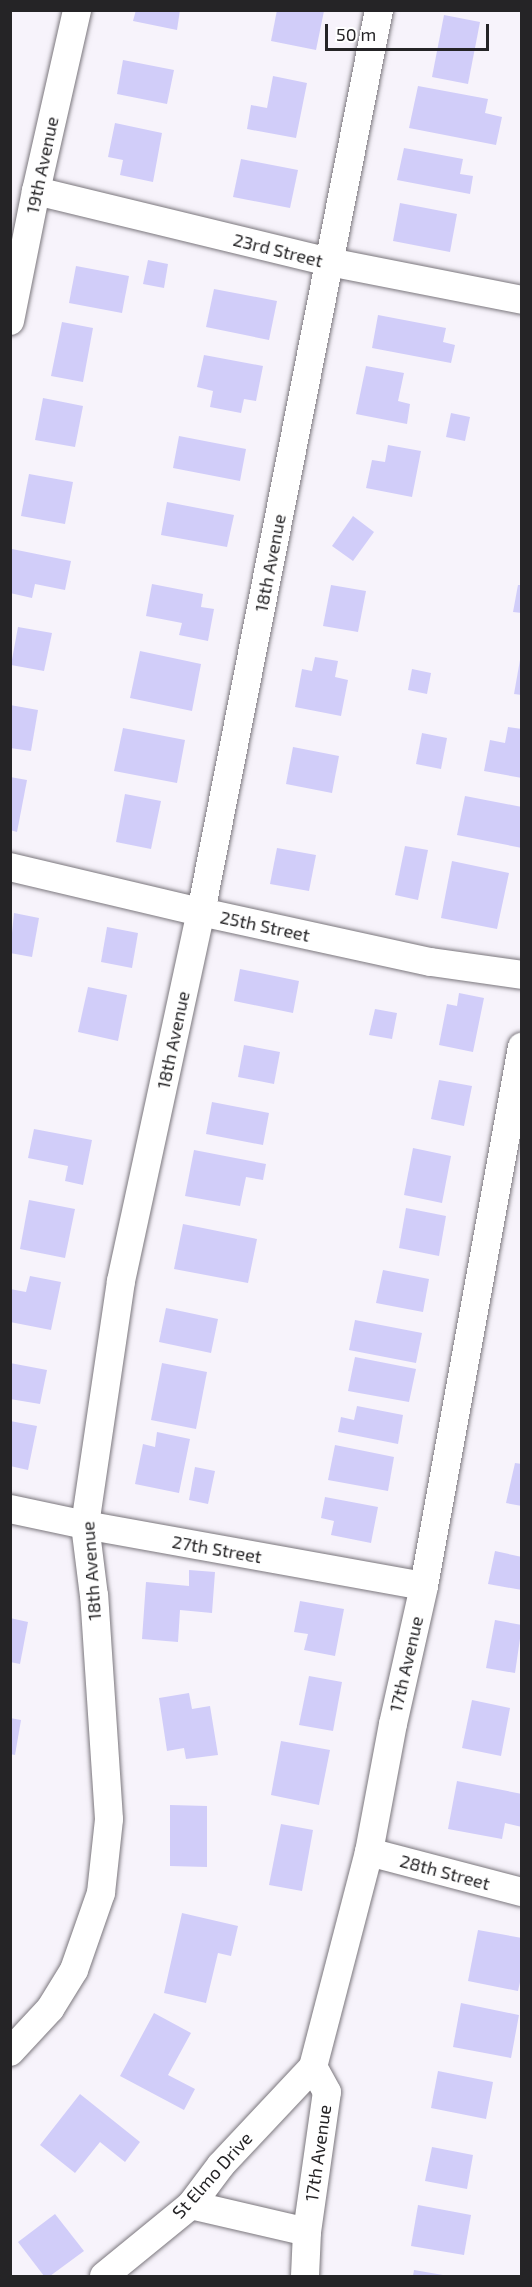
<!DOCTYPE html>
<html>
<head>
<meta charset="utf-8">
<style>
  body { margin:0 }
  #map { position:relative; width:532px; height:2287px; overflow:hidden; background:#f7f3fb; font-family:"Exo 2",sans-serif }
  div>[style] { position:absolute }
  .building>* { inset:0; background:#d1cdf9 }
  .roads { filter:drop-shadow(0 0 2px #7b777d) drop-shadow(0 0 2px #7b777d) }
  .minor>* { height:28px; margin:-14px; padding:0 14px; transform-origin:14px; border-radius:14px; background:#fff }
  span { translate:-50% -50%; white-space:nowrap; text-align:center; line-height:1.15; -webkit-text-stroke:4.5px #fff; paint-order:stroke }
  .street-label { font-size:18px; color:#252426 }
  .frame { position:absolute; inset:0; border:12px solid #252426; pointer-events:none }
  .scale { position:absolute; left:325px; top:24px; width:164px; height:27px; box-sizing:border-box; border:3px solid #252426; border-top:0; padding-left:8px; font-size:18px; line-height:21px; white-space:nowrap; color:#252426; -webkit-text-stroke:4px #fff; paint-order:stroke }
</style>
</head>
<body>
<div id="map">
  <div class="building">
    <i style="clip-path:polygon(136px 10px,180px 10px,177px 30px,133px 21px)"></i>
    <i style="clip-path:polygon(277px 10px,324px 11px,316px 50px,271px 41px)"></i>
    <i style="clip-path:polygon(444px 15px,480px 22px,468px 84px,432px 77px)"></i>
    <i style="clip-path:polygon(123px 60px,174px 70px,167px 104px,117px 94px)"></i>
    <i style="clip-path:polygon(273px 76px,307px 83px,296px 138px,247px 129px,251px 105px,267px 108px)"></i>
    <i style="clip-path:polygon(418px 86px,488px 99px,485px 113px,502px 117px,496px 145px,409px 128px)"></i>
    <i style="clip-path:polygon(115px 123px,162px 133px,153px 182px,120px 175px,123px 160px,108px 157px)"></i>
    <i style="clip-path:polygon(404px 148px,463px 159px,460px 174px,473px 176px,470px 194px,397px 180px)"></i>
    <i style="clip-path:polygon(241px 159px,298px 170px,290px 208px,233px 197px)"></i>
    <i style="clip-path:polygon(400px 203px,457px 214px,450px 252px,393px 241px)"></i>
    <i style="clip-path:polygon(148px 260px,168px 264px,164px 288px,143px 284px)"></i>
    <i style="clip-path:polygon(76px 266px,129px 276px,122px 313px,69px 303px)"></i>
    <i style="clip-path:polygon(214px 289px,277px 301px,269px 340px,206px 327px)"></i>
    <i style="clip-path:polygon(378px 315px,446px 328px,443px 342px,455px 345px,451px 363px,372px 348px)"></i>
    <i style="clip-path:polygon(62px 322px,93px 328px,83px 382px,51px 376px)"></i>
    <i style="clip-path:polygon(204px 355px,263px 366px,256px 401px,244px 399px,241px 413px,210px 407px,213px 391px,197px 387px)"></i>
    <i style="clip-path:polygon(366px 366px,404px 373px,398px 401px,410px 404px,407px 424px,356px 414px)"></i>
    <i style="clip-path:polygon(43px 398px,83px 406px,75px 447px,35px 440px)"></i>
    <i style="clip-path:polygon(451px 413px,470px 417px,465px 441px,446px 437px)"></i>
    <i style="clip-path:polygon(179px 436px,246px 449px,240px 481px,173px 468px)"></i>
    <i style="clip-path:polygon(388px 445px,421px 451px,412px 497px,366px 488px,372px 460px,385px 462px)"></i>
    <i style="clip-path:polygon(29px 474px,73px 482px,65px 524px,21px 516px)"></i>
    <i style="clip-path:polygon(167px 502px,234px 515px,227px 547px,161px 535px)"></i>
    <i style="clip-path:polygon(353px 516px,374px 532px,353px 561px,332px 546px)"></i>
    <i style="clip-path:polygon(12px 549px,71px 561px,65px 590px,35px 584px,32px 598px,10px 593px)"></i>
    <i style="clip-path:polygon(152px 584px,203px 594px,201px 607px,214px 609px,208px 641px,179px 635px,182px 623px,146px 616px)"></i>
    <i style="clip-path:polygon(331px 585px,366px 591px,358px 632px,323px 626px)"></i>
    <i style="clip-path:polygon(518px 585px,522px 585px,522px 613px,513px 612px)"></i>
    <i style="clip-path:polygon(18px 627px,52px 633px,44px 671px,11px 665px)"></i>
    <i style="clip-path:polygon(140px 651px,201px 664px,192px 711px,130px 698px)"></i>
    <i style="clip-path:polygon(315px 657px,338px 661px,335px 677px,348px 680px,341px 716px,295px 707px,302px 669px,312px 671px)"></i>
    <i style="clip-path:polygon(520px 660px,522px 660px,522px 695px,514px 694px)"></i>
    <i style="clip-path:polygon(412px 669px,431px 673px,427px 694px,408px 690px)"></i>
    <i style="clip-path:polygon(10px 705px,38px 710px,31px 751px,10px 748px)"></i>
    <i style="clip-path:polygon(508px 727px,522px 729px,522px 778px,484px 771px,490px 740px,505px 743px)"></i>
    <i style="clip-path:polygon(123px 728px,185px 740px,177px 783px,114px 771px)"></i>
    <i style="clip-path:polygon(422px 733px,447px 738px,441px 769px,416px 764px)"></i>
    <i style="clip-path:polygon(293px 747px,339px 756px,332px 793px,286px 784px)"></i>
    <i style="clip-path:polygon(10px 777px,27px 780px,17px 832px,10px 830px)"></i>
    <i style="clip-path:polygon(125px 794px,161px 801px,151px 849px,116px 842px)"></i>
    <i style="clip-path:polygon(465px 796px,522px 807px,522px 848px,457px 835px)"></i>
    <i style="clip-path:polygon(405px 846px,428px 850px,418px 900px,395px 895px)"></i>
    <i style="clip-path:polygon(277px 848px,316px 855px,309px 891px,270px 884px)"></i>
    <i style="clip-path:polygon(452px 861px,509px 873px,497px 929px,441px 918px)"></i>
    <i style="clip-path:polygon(14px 913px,39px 918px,32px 957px,10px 953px)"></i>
    <i style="clip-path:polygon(107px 927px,138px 933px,132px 968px,101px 962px)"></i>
    <i style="clip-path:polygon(240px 969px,299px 981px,293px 1013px,234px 1001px)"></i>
    <i style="clip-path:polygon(88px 987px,127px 995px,118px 1041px,78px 1032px)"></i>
    <i style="clip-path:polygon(459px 993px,484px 998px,473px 1052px,439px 1045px,447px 1004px,457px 1006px)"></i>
    <i style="clip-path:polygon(375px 1009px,397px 1013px,392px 1039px,369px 1035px)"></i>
    <i style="clip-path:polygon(244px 1045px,280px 1052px,274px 1084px,238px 1077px)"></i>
    <i style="clip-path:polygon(439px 1080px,472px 1086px,464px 1126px,431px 1119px)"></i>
    <i style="clip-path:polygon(212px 1102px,269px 1113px,263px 1145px,206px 1134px)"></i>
    <i style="clip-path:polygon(34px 1129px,92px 1140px,83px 1185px,65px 1181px,68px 1166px,28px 1158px)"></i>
    <i style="clip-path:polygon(413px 1148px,451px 1156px,442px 1203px,404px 1195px)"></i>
    <i style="clip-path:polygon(194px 1150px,266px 1164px,263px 1180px,246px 1177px,240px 1206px,185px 1196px)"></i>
    <i style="clip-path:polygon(29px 1200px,75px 1209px,65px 1258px,20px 1249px)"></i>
    <i style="clip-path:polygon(406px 1208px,446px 1216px,439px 1256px,399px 1248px)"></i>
    <i style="clip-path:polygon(183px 1224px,257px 1239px,248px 1283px,174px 1269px)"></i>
    <i style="clip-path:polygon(383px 1270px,429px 1279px,423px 1312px,376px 1303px)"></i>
    <i style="clip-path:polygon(30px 1276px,61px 1282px,51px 1330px,10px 1322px,10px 1289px,26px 1292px)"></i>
    <i style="clip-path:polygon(166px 1308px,218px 1319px,211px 1353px,159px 1342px)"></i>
    <i style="clip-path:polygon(355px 1320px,422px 1333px,416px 1363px,349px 1350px)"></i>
    <i style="clip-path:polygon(355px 1357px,416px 1369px,409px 1402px,348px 1391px)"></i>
    <i style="clip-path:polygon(10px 1363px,47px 1370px,40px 1404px,10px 1399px)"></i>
    <i style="clip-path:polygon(162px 1363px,207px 1372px,196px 1429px,151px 1420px)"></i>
    <i style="clip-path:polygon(357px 1406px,403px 1415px,398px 1444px,338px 1432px,341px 1417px,354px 1420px)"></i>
    <i style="clip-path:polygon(10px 1421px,37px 1426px,28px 1470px,10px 1466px)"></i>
    <i style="clip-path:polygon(157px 1432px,190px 1439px,179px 1493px,135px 1484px,143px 1444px,155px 1447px)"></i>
    <i style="clip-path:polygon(335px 1445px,394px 1457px,388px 1491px,328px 1480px)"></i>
    <i style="clip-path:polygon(515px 1463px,522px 1464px,522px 1506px,506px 1503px)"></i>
    <i style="clip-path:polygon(195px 1467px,215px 1471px,208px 1504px,189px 1500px)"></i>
    <i style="clip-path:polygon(325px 1497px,378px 1507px,371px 1543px,331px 1535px,334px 1521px,321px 1518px)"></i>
    <i style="clip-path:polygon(495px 1551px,522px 1557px,522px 1590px,488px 1584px)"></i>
    <i style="clip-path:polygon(189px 1570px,215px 1572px,212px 1613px,180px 1610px,178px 1642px,142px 1639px,146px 1582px,189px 1586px)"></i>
    <i style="clip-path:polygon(300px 1601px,344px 1609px,335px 1656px,304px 1650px,308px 1634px,294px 1632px)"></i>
    <i style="clip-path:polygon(10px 1618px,28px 1622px,20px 1664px,10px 1662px)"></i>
    <i style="clip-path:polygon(495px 1620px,522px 1625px,515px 1673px,486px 1668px)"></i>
    <i style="clip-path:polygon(309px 1676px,342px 1682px,333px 1731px,299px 1725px)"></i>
    <i style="clip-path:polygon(189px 1693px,192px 1709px,210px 1706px,218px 1755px,186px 1759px,184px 1748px,167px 1751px,159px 1698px)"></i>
    <i style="clip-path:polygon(472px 1700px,510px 1708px,501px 1756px,462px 1748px)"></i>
    <i style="clip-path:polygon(10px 1718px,21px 1720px,15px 1755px,10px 1754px)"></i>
    <i style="clip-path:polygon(281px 1741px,330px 1750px,319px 1805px,271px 1795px)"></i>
    <i style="clip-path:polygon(457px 1781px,522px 1794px,522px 1827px,505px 1823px,502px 1839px,448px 1829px)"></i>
    <i style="clip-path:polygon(170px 1805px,207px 1806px,207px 1867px,170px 1866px)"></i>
    <i style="clip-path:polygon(281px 1824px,313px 1830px,302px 1891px,269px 1885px)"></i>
    <i style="clip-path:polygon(182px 1913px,238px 1926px,231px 1956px,218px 1953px,206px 2003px,164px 1993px)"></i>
    <i style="clip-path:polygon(478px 1930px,522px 1938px,522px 1973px,518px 1991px,468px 1981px)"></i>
    <i style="clip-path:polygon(461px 2003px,519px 2015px,511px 2058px,453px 2047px)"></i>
    <i style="clip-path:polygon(154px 2013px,191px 2033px,168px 2075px,195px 2089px,184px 2110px,120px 2076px)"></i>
    <i style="clip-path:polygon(438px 2071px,493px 2082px,486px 2119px,431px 2108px)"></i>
    <i style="clip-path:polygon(80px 2094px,140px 2142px,125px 2162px,100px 2142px,75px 2173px,40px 2145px)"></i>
    <i style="clip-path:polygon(432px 2147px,473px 2155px,467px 2189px,425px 2181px)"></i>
    <i style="clip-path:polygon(418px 2205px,471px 2215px,464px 2255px,411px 2246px)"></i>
    <i style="clip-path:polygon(55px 2214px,84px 2251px,50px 2276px,44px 2276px,18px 2242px)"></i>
    <i style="clip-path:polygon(414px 2270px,443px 2275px,443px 2276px,413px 2276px)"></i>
  </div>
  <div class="roads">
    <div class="minor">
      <i style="left:36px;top:191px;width:301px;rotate:13.6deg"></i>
      <i style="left:329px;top:262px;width:197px;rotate:11.1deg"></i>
      <i style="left:10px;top:321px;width:133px;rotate:-78.7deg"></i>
      <i style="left:36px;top:191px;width:186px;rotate:-77.2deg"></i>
      <i style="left:10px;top:867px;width:196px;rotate:13.3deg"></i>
      <i style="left:201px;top:912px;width:235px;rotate:12.3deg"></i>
      <i style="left:431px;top:962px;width:92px;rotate:8.1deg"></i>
      <i style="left:10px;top:1509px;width:77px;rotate:12deg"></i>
      <i style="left:85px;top:1525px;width:344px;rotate:10.2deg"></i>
      <i style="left:369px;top:1852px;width:158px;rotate:14.7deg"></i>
      <i style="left:10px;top:2052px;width:59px;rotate:-47.1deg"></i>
      <i style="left:50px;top:2009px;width:46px;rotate:-58.4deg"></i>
      <i style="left:74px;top:1970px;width:82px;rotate:-70.7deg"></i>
      <i style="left:101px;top:1893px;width:74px;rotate:-83.8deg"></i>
      <i style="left:109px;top:1819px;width:224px;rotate:-93.8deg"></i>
      <i style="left:94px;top:1596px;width:72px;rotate:-97.2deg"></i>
      <i style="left:85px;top:1525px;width:247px;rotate:-81.6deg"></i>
      <i style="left:121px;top:1281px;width:378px;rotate:-77.8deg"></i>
      <i style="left:201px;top:912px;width:919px;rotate:-78.84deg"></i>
      <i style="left:191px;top:2205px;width:119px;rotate:13.1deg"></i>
      <i style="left:104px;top:2276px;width:112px;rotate:-39.2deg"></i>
      <i style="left:191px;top:2205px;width:50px;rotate:-53.1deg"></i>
      <i style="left:221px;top:2165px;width:134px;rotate:-46.8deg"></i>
      <i style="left:305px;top:2276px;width:44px;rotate:-87.4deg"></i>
      <i style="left:307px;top:2232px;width:141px;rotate:-81.9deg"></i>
      <i style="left:327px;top:2092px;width:29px;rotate:-119deg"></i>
      <i style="left:313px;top:2067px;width:222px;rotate:-75.4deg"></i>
      <i style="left:369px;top:1852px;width:130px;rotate:-79.4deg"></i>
      <i style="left:393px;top:1724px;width:141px;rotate:-77.3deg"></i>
      <i style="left:424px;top:1586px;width:548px;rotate:-79.7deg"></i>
    </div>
  </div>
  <div class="street-label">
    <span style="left:42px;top:165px;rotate:-78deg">19th Avenue</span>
    <span style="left:278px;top:250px;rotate:14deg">23rd Street</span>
    <span style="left:270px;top:563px;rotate:-79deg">18th Avenue</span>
    <span style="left:265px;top:926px;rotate:12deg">25th Street</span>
    <span style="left:173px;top:1040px;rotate:-78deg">18th Avenue</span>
    <span style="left:217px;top:1549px;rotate:10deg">27th Street</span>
    <span style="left:91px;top:1571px;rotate:-94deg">18th Avenue</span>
    <span style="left:406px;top:1664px;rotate:-77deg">17th Avenue</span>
    <span style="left:445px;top:1872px;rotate:15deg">28th Street</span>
    <span style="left:318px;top:2153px;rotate:-82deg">17th Avenue</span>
    <span style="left:212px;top:2175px;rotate:-48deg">St Elmo Drive</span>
  </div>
  <div class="frame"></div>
  <div class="scale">50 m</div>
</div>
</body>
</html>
